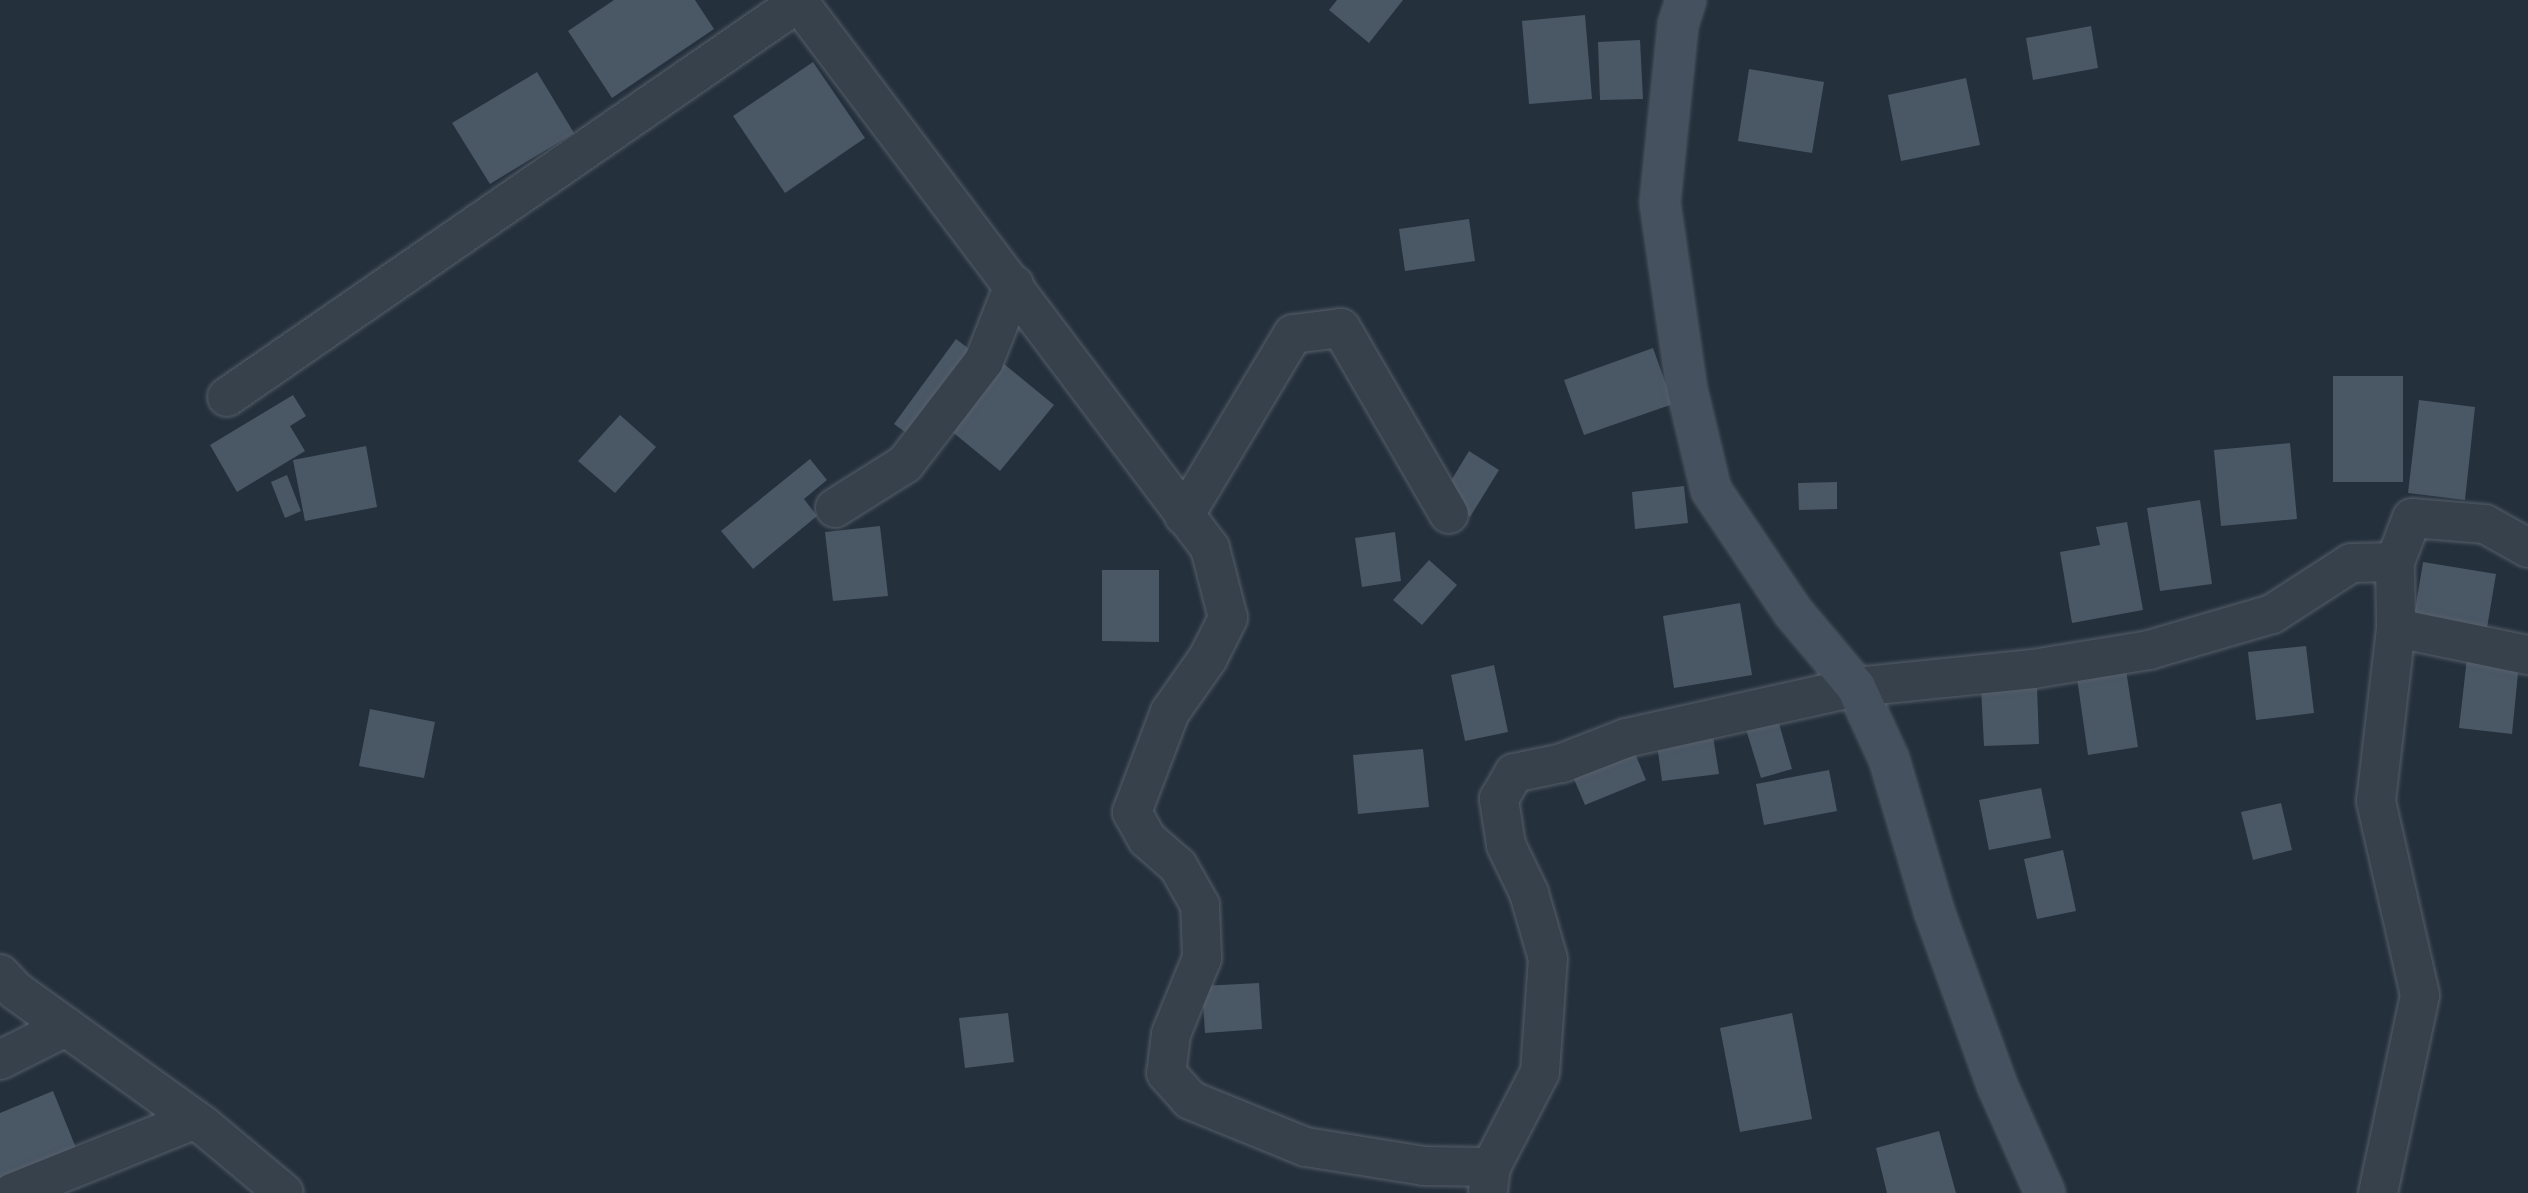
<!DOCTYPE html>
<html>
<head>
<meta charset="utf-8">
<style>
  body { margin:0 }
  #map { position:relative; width:2528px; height:1193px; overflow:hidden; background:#24303c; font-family:"PT Sans Narrow",sans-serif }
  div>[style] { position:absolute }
  .building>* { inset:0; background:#4a5765 }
  .roads { filter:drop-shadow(0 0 2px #565f6a) drop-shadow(0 0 2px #565f6a) }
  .minor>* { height:38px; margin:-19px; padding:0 19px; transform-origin:19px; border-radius:19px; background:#37414c }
  .secondary>* { height:38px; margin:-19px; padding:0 19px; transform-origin:19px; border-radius:19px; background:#46515f }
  span { translate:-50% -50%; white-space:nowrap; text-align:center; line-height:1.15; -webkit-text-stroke:6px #1d2631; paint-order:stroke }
</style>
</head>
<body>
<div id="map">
  <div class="building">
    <i style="clip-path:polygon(614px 0,695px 0,714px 29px,612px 98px,568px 31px)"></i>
    <i style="clip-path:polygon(1337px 0,1403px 0,1369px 43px,1329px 10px)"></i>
    <i style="clip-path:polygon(1585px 15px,1592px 99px,1529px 104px,1522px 21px)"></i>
    <i style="clip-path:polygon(2091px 26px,2098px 68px,2033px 80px,2026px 38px)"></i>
    <i style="clip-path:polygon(1640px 40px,1643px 99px,1600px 100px,1598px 42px)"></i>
    <i style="clip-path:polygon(813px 62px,865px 138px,785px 193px,733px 116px)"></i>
    <i style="clip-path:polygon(1749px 69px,1824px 82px,1812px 153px,1738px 141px)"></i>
    <i style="clip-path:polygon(537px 72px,574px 133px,490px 184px,452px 123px)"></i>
    <i style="clip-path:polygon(1966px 78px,1980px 145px,1901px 161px,1888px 95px)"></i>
    <i style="clip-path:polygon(1469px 219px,1475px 261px,1405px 271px,1399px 229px)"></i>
    <i style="clip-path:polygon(956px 339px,977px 355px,916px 440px,894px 424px)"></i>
    <i style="clip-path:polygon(1653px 348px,1673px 404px,1584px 435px,1564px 380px)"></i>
    <i style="clip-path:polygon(998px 359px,1054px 405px,1000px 471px,944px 425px)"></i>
    <i style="clip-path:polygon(2333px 376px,2403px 376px,2403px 482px,2333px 482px)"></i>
    <i style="clip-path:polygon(293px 395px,306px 416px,290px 426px,305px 451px,237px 492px,210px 445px)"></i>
    <i style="clip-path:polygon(2419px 400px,2475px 407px,2465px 500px,2408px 493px)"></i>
    <i style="clip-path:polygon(620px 415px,656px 447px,615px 493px,578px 461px)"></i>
    <i style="clip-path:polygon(2290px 443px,2297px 519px,2221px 526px,2214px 450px)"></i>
    <i style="clip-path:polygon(366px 446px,377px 507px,305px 521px,293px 460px)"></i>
    <i style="clip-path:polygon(1469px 451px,1499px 470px,1470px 517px,1446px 489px)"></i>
    <i style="clip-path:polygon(810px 459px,827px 480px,804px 499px,817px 516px,753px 569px,721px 531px)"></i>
    <i style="clip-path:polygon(287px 475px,301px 511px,285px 518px,271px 482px)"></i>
    <i style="clip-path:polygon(1837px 482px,1837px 509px,1799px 510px,1798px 483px)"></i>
    <i style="clip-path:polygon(1684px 486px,1688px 523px,1635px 529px,1632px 492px)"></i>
    <i style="clip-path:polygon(2200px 500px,2212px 584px,2160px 591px,2147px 508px)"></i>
    <i style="clip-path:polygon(2127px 522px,2143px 610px,2072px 623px,2060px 552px,2100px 545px,2096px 527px)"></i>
    <i style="clip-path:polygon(880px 526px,888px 596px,833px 601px,825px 532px)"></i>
    <i style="clip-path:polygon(1395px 532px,1401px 581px,1362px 587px,1355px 538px)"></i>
    <i style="clip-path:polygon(1429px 560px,1457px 585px,1422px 625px,1393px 600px)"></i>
    <i style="clip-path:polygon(2423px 562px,2496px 574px,2486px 634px,2413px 623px)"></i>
    <i style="clip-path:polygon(1102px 570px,1159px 570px,1159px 642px,1102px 641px)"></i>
    <i style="clip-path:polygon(1740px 603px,1752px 675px,1674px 688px,1663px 616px)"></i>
    <i style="clip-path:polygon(2306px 646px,2314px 713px,2256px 720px,2248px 652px)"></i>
    <i style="clip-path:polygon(2467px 658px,2519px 663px,2512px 734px,2459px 728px)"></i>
    <i style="clip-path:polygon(1494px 665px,1508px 732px,1465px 741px,1451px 675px)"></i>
    <i style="clip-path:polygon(2126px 670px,2138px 747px,2088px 755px,2077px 678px)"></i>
    <i style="clip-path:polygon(2037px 686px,2039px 744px,1984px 746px,1981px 688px)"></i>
    <i style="clip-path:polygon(370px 709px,435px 722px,424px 778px,359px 766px)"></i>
    <i style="clip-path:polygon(1776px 713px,1792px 769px,1761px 778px,1744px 723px)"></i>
    <i style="clip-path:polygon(1713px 736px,1719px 774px,1662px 781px,1657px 744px)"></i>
    <i style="clip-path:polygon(1632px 746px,1646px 780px,1585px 805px,1571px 772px)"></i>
    <i style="clip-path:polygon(1423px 749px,1429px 807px,1358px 814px,1353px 755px)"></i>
    <i style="clip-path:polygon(1829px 770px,1837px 811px,1764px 825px,1756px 784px)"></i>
    <i style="clip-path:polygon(2041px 788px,2051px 838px,1989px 850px,1979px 800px)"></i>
    <i style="clip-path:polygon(2281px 803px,2292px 850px,2253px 860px,2241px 812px)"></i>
    <i style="clip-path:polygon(2063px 850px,2076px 911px,2037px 919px,2024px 859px)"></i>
    <i style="clip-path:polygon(1259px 983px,1262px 1029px,1205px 1033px,1202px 986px)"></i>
    <i style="clip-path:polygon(1008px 1013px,1014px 1062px,965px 1068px,959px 1018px)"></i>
    <i style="clip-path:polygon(1792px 1013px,1812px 1119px,1740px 1132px,1720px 1028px)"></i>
    <i style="clip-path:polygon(53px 1091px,80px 1158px,0 1186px,0 1113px)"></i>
    <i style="clip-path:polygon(1939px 1131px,1956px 1193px,1887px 1193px,1876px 1148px)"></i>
  </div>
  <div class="roads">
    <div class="minor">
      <i style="left:797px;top:0;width:686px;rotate:53deg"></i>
      <i style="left:1210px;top:548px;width:72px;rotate:75.6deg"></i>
      <i style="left:1228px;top:618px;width:45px;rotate:116.6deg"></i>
      <i style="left:1208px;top:658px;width:66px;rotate:125.1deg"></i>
      <i style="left:1170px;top:712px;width:107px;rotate:110.8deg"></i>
      <i style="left:1132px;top:812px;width:31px;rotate:61deg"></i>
      <i style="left:1147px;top:839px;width:41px;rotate:41.1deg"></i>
      <i style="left:1178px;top:866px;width:45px;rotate:60.6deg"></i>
      <i style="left:1200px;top:905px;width:53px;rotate:87.8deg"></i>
      <i style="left:1202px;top:958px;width:82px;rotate:112.2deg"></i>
      <i style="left:1171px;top:1034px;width:39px;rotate:97deg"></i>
      <i style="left:1166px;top:1073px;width:36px;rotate:48deg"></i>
      <i style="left:1190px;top:1100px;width:125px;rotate:22.1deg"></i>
      <i style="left:1306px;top:1147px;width:120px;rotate:9.1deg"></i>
      <i style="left:1424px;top:1166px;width:67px;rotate:0.9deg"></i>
      <i style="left:227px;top:397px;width:695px;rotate:-34.63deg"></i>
      <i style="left:835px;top:508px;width:83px;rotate:-32.2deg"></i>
      <i style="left:905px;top:464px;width:130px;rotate:-52.5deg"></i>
      <i style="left:984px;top:361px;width:82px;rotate:-68.5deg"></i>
      <i style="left:1184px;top:516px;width:212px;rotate:-59.1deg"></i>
      <i style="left:1293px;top:334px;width:48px;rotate:-7.1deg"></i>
      <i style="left:1341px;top:328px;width:215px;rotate:59.9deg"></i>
      <i style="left:2395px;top:562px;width:47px;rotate:-68.9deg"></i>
      <i style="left:2412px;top:518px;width:73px;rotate:4.7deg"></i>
      <i style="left:2485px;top:524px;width:49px;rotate:29.2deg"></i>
      <i style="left:0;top:974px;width:23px;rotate:47deg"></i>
      <i style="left:16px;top:991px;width:231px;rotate:35.7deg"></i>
      <i style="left:204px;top:1126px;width:104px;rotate:39.9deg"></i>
      <i style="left:0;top:1060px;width:74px;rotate:-26.6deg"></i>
      <i style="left:1488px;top:1191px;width:24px;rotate:-83deg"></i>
      <i style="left:1491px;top:1167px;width:107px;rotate:-62.7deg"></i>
      <i style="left:1540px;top:1072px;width:113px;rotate:-86deg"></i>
      <i style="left:1548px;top:959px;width:69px;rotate:-106.1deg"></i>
      <i style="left:1529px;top:893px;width:53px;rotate:-115.6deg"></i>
      <i style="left:1506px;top:845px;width:47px;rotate:-98.7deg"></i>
      <i style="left:1499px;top:799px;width:30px;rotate:-60deg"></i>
      <i style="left:1514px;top:773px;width:49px;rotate:-11.8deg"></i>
      <i style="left:1562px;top:763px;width:69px;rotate:-21.3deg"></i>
      <i style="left:1626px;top:738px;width:236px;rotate:-12.5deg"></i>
      <i style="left:1856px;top:687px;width:178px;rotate:-5.8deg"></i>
      <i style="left:2033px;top:669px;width:118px;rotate:-9.3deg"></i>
      <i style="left:2149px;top:650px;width:128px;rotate:-16.3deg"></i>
      <i style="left:2272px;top:614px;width:94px;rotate:-32.8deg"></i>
      <i style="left:2351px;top:563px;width:44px;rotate:-1.3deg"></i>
      <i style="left:2395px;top:562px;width:66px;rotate:89.1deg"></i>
      <i style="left:2396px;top:628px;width:135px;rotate:11.6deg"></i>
      <i style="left:12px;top:1193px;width:196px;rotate:-21.9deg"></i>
      <i style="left:2378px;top:1193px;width:202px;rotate:-78deg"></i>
      <i style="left:2420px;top:995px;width:199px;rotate:-102.8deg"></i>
      <i style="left:2376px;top:801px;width:174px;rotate:-83.4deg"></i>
    </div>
    <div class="secondary">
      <i style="left:1686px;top:0;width:26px;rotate:108deg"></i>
      <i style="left:1678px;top:25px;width:179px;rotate:95.8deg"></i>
      <i style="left:1660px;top:203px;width:189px;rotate:81.8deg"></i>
      <i style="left:1687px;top:390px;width:103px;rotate:76.5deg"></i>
      <i style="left:1711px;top:490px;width:147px;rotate:56.1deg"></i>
      <i style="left:1793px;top:612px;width:98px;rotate:50deg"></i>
      <i style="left:1856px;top:687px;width:79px;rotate:65.4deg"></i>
      <i style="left:1889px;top:759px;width:159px;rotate:73.5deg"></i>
      <i style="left:1934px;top:911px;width:185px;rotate:70.1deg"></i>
      <i style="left:1997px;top:1085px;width:118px;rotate:66deg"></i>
    </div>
  </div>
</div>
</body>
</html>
